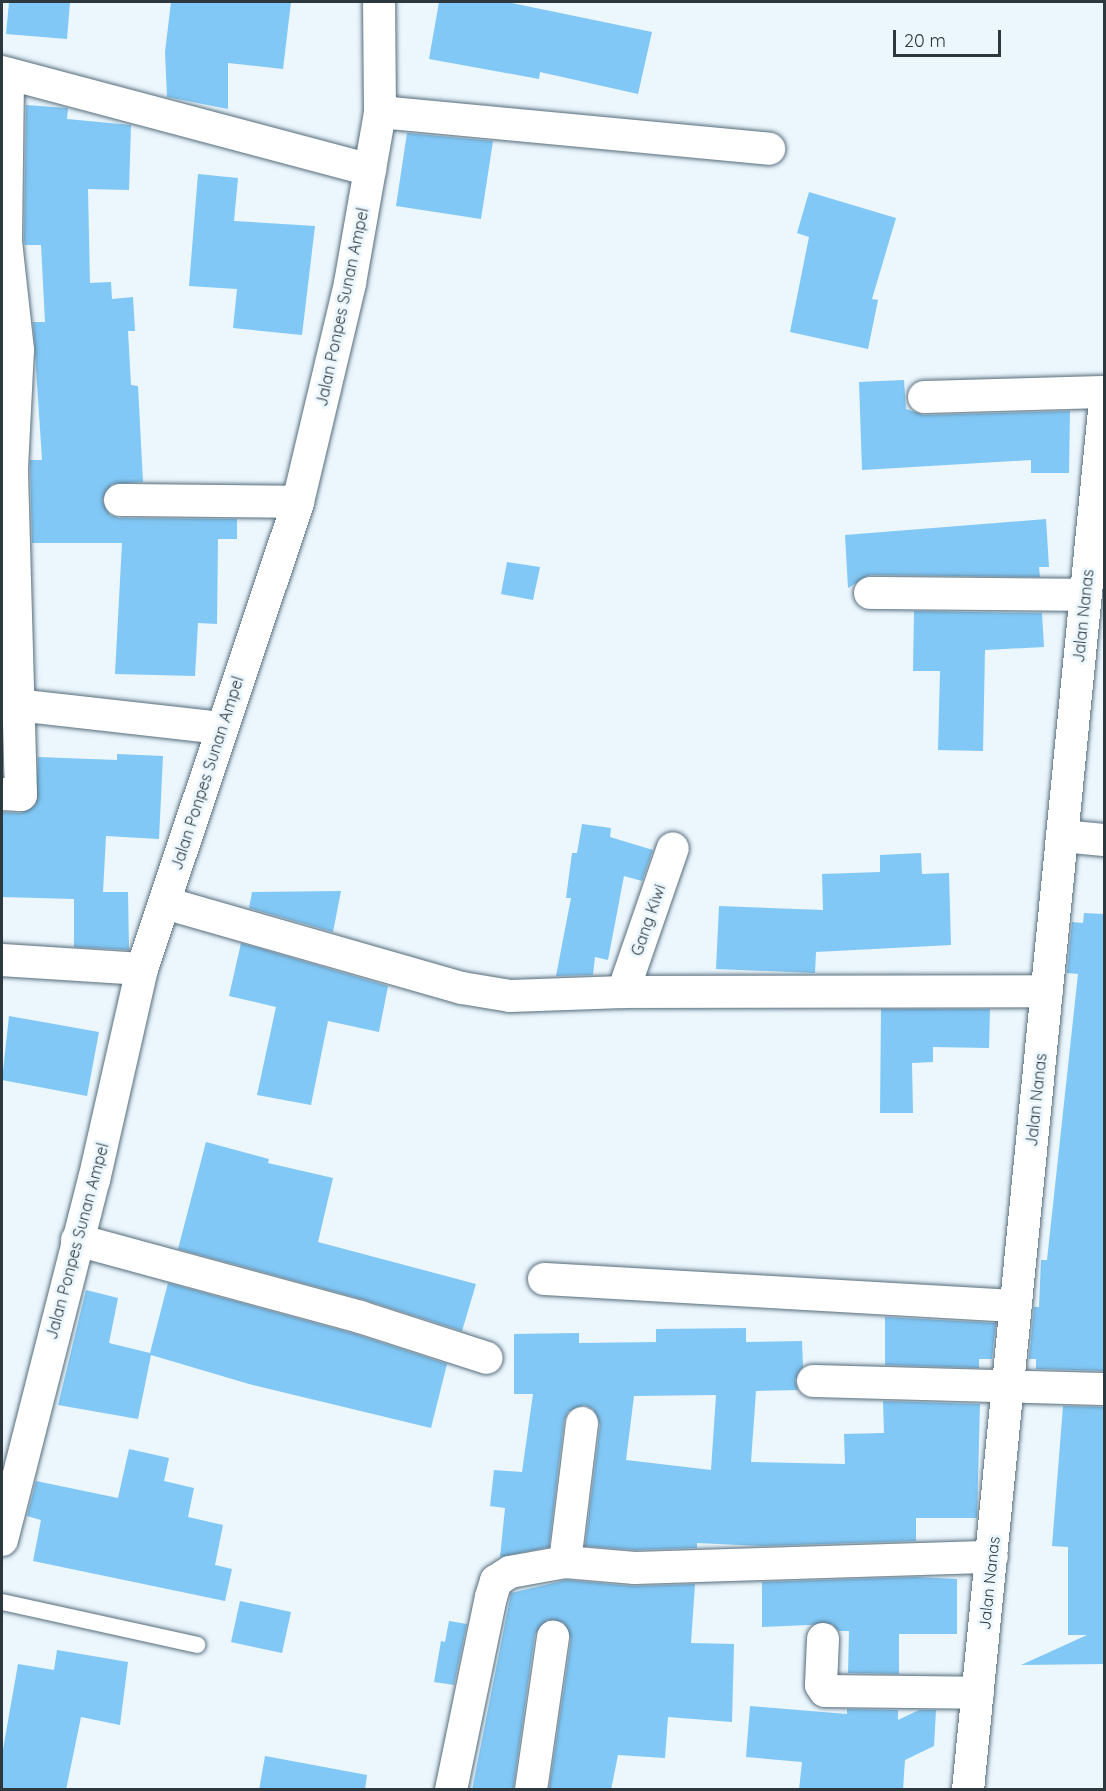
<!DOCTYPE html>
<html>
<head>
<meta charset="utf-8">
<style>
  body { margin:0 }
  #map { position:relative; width:1106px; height:1791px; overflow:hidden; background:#ebf6fd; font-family:Quicksand,sans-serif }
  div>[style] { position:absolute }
  .building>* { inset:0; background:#82c8f6 }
  .roads { filter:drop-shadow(0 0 2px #566d7c) drop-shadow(0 0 2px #566d7c) }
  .service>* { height:16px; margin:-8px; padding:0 8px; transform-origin:8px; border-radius:8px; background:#fff }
  .minor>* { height:32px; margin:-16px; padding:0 16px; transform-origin:16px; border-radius:16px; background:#fff }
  span { translate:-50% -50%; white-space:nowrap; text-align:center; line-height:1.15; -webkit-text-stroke:6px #ebf6fd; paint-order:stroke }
  .street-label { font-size:16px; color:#2d373e }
  .frame { position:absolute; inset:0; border:3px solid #2d373e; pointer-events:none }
  .scale { position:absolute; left:893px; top:30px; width:108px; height:27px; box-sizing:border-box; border:3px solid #2d373e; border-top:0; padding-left:8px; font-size:18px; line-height:21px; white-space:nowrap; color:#2d373e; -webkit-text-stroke:4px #ebf6fd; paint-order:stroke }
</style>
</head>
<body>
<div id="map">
  <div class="building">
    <i style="clip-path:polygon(9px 2px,70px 2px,67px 39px,6px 34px)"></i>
    <i style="clip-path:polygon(171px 2px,291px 2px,283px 69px,228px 63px,228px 109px,167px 97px,165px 52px)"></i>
    <i style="clip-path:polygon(439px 2px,507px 2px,652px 32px,638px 94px,540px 72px,539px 79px,429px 59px)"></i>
    <i style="clip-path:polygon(26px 105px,68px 108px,67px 119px,131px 125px,129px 190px,88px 189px,90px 283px,111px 282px,112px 299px,133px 297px,135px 331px,128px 331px,131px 385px,138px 386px,143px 482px,112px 484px,102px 500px,110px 515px,119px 518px,237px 519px,237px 539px,218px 539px,217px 624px,198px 623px,195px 676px,115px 674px,122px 543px,32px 543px,30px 460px,42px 460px,33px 322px,45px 322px,41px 245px,25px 245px,24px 240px)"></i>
    <i style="clip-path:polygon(407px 133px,493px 141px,481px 219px,396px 206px)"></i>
    <i style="clip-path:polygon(198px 174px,238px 178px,234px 221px,315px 226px,302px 335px,233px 328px,237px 289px,189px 286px)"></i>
    <i style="clip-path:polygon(809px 192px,896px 218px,872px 299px,878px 300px,868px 349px,790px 332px,809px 237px,797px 233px)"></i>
    <i style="clip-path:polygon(904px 380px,906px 409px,924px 415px,1070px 411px,1069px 473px,1031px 473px,1031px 460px,862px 470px,859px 382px)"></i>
    <i style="clip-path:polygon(1046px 519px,1049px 567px,1039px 567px,1040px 577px,870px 575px,848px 588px,845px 535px)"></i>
    <i style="clip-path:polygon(507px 562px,540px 567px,533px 600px,501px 594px)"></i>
    <i style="clip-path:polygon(914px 611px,1042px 613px,1044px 647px,985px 650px,983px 751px,938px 750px,940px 671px,913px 671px)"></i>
    <i style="clip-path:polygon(117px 754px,163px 756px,159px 839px,106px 836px,103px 892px,128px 892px,129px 950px,74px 947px,74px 899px,2px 897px,2px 812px,21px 813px,36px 804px,38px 757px,117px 760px)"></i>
    <i style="clip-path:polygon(582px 824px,611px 828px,610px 837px,653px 850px,642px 881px,624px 876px,608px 960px,595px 957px,593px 975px,556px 976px,571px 898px,566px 898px,572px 853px,577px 853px)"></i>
    <i style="clip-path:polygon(921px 853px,922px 874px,949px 873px,951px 945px,816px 952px,815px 973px,716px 969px,719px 906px,823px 910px,822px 874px,880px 872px,880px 855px)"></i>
    <i style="clip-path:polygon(341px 891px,333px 932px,249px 908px,252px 892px)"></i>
    <i style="clip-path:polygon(1084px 913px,1104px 914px,1103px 1371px,1036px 1369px,1036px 1359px,1029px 1359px,1034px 1307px,1039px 1307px,1041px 1260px,1047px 1260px,1078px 974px,1067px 973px,1072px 922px,1083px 923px)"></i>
    <i style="clip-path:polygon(241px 943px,388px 986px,379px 1032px,328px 1021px,311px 1105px,257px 1095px,276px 1007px,229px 996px)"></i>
    <i style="clip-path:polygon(881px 1009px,990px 1009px,989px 1048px,933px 1047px,933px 1062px,912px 1063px,913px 1113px,880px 1113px)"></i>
    <i style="clip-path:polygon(9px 1016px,99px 1032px,87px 1096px,2px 1080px)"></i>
    <i style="clip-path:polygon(206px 1142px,269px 1159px,268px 1163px,333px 1178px,318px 1242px,476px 1284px,462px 1331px,365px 1300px,178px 1249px)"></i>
    <i style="clip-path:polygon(168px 1283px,355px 1334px,447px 1364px,431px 1428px,249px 1384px,151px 1355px,138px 1419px,58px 1405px,86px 1290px,118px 1298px,109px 1343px,150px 1353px)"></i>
    <i style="clip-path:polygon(885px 1317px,996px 1323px,992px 1359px,979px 1359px,979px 1368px,885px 1365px)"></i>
    <i style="clip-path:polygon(evenodd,746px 1328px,746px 1342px,802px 1341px,803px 1367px,795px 1380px,798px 1390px,756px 1391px,751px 1462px,845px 1464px,844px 1434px,884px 1433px,883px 1401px,980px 1404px,977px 1518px,916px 1518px,916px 1541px,762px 1546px,697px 1543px,697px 1548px,635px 1550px,585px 1546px,600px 1425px,593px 1409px,584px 1405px,568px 1412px,564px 1421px,549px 1547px,500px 1557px,505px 1508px,490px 1506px,494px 1470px,522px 1472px,533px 1394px,514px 1394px,514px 1334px,579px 1333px,579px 1343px,656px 1342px,656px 1329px,746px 1328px,716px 1395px,711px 1470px,626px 1460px,634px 1396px,716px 1395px)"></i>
    <i style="clip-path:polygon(1063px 1406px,1104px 1407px,1104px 1664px,1021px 1665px,1087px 1635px,1068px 1635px,1068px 1547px,1052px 1546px)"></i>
    <i style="clip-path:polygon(129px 1449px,169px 1458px,164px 1481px,194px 1488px,188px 1517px,223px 1525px,215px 1565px,232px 1569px,225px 1601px,33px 1561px,41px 1520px,27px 1516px,36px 1481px,118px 1498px)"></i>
    <i style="clip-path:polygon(916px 1577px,957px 1579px,957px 1634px,899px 1634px,899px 1674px,848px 1673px,849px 1631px,839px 1631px,832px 1624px,762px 1627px,762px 1582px)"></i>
    <i style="clip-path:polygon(566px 1580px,633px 1586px,695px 1584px,691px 1643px,734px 1644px,732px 1722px,668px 1717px,665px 1758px,618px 1755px,611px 1790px,549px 1790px,571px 1639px,564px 1623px,547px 1620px,535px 1634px,513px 1790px,472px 1790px,511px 1593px)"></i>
    <i style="clip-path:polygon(240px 1601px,291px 1612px,282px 1653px,231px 1642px)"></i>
    <i style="clip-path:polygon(449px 1621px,467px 1624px,454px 1685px,434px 1682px,441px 1641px,445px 1642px)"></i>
    <i style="clip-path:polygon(57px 1650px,128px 1662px,120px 1725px,81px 1717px,66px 1790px,2px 1790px,2px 1755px,18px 1664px,54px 1670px)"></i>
    <i style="clip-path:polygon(750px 1706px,847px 1714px,847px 1709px,898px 1710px,898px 1720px,919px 1710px,936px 1710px,934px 1746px,905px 1760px,903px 1790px,799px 1790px,802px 1762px,746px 1757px)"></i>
    <i style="clip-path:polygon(265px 1756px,367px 1775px,365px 1790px,259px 1790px)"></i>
  </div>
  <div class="roads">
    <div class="service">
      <i style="left:2px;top:1602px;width:200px;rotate:12.4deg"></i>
    </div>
    <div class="minor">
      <i style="left:2px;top:72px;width:381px;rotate:14.9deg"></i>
      <i style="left:380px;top:112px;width:391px;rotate:5.4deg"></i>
      <i style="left:924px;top:397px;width:180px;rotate:-1.6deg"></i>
      <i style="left:120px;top:500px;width:178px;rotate:0.6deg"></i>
      <i style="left:870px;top:593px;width:215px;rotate:0.5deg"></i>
      <i style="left:16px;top:705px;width:206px;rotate:6.4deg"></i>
      <i style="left:2px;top:794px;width:19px;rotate:3deg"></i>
      <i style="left:21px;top:795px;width:327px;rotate:-91.6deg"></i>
      <i style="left:12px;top:468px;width:118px;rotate:-87.1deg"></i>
      <i style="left:18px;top:350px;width:110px;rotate:-96.3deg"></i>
      <i style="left:6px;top:241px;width:167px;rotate:-89.3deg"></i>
      <i style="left:1062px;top:836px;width:42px;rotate:5.4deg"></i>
      <i style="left:165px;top:903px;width:309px;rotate:16deg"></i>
      <i style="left:462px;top:988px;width:49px;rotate:9.5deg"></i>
      <i style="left:510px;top:996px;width:113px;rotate:-2deg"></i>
      <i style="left:623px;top:992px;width:424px;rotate:-0.1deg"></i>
      <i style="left:2px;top:960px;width:140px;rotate:3.7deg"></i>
      <i style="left:623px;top:992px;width:152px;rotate:-70.9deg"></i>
      <i style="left:77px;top:1240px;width:293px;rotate:15.2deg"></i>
      <i style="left:360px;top:1317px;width:133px;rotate:17.9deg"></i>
      <i style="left:544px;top:1279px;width:472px;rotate:3.3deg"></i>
      <i style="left:813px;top:1381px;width:291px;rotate:1.6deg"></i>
      <i style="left:2px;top:1540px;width:372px;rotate:-75.7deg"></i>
      <i style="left:94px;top:1180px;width:216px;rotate:-77.2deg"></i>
      <i style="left:142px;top:969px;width:492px;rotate:-71.5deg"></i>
      <i style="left:298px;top:502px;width:225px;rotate:-76.6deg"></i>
      <i style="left:350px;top:283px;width:174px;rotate:-80deg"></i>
      <i style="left:380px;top:112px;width:110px;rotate:-90.5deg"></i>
      <i style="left:565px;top:1562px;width:140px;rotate:-83deg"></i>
      <i style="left:823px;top:1639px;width:46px;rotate:92.5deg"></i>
      <i style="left:821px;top:1685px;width:7px;rotate:56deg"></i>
      <i style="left:825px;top:1691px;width:153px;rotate:0.7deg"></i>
      <i style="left:451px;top:1790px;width:197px;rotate:-78.3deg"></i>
      <i style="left:491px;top:1597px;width:17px;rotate:-73deg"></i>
      <i style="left:496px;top:1581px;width:17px;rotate:-33deg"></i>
      <i style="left:510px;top:1572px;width:56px;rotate:-10.3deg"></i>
      <i style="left:565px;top:1562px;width:70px;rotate:4.9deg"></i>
      <i style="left:635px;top:1568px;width:357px;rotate:-1.8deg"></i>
      <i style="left:531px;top:1790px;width:155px;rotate:-81.8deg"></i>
      <i style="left:968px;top:1790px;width:1387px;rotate:-84.37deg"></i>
    </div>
  </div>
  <div class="street-label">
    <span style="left:342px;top:307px;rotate:-78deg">Jalan Ponpes Sunan Ampel</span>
    <span style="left:1083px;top:616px;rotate:-84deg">Jalan Nanas</span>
    <span style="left:207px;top:773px;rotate:-72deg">Jalan Ponpes Sunan Ampel</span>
    <span style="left:648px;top:920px;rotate:-71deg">Gang Kiwi</span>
    <span style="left:1036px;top:1100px;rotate:-84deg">Jalan Nanas</span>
    <span style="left:77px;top:1241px;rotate:-75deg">Jalan Ponpes Sunan Ampel</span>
    <span style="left:989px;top:1583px;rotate:-84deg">Jalan Nanas</span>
  </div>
  <div class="frame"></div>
  <div class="scale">20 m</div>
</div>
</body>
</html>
